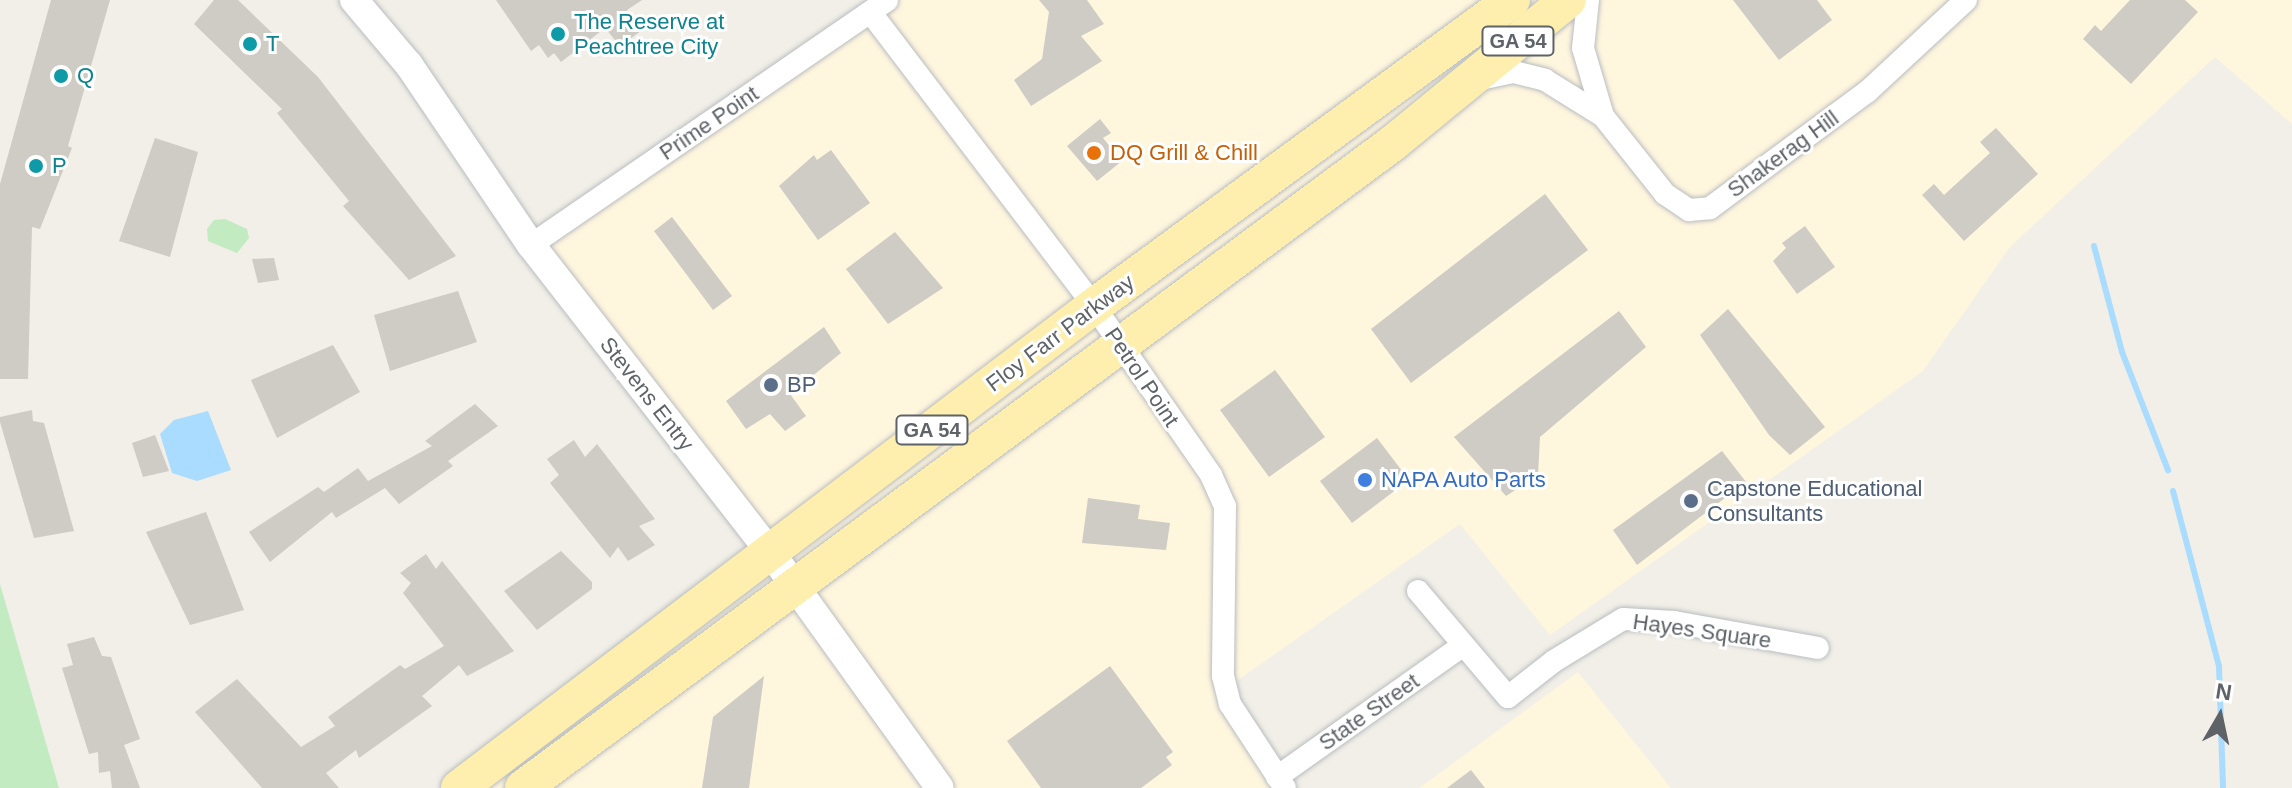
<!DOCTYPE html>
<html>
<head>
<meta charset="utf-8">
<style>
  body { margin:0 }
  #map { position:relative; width:2292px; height:788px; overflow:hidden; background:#f1efe7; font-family:Helvetica,sans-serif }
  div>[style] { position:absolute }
  .commercial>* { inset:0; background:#fff6de }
  .green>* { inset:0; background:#c2ebc1 }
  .water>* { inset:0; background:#a9dcff }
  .stream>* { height:6px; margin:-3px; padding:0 3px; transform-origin:3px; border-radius:3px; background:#a9dcff }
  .building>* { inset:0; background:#cfcbc5 }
  .roads { filter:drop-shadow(0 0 2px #b9bdc1) drop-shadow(0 0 2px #b9bdc1) }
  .minor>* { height:22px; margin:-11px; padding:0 11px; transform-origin:11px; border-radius:11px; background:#fff }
  .tertiary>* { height:28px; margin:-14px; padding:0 14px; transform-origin:14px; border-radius:14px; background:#fff }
  .primary>* { height:36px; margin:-18px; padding:0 18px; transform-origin:18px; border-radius:18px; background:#ffefae }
  .dots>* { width:22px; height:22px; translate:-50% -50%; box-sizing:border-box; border:4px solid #fff; border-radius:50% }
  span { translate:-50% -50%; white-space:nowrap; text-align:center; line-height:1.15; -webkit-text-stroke:6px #fff; paint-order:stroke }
  .shield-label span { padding:2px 6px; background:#fff; border:2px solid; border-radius:6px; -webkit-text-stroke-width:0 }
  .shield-label { font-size:20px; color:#5e6368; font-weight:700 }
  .culture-label { font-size:22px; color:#0d838f }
  .left { translate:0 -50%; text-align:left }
  .street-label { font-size:22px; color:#5e6368 }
  .food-label { font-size:22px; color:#c56008 }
  .service-label { font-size:22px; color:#4e5e75 }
  .shop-label { font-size:22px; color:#366cbe }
  .north { position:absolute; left:2180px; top:676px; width:80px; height:80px; -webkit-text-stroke:6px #fff; paint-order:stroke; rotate:9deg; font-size:22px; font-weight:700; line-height:32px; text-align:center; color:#5e6368 }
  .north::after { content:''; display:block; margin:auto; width:28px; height:36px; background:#5e6368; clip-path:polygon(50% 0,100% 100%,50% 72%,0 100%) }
</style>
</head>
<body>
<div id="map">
  <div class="commercial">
    <i style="clip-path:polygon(890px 0,2292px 0,2292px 124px,2215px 57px,2010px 247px,1923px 371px,1550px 635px,1460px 524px,1218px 694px,1291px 788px,443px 788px,768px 581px,601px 321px,531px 245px)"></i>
    <i style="clip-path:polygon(1578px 672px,1671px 788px,1419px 788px)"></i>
  </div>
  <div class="green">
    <i style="clip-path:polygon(225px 219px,247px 229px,249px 238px,237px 253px,208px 241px,207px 229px,214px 220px)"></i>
    <i style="clip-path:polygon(0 584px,59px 788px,0 788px)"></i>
  </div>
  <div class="water">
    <i style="clip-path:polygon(208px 411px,231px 470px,197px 481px,172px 473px,160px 434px,174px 420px)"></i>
  </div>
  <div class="stream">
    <i style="left:2094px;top:246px;width:110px;rotate:75.2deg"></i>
    <i style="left:2122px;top:352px;width:127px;rotate:68.7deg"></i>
    <i style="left:2173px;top:491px;width:181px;rotate:75.3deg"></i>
    <i style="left:2219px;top:666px;width:122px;rotate:88.1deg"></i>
  </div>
  <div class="building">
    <i style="clip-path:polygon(51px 0,110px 0,68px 146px,72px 148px,40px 229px,32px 227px,28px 379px,0 379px,0 184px)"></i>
    <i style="clip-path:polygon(214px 0,238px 0,318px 77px,456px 256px,409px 280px,343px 206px,349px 201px,277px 113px,282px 109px,194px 24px)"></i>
    <i style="clip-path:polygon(496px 0,642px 0,627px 10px,641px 31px,620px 46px,605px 28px,561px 62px,554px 53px,548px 58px,539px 45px,531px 51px)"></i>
    <i style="clip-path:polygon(1039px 0,1087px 0,1104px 24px,1081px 36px,1102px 61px,1031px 106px,1014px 80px,1042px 59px,1049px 12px)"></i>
    <i style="clip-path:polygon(1733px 0,1817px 0,1832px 20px,1779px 60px)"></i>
    <i style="clip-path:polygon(2130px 0,2185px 0,2198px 12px,2131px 84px,2083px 39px,2095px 25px,2101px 31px)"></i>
    <i style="clip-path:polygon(1100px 119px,1111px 133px,1103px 138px,1122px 161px,1097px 181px,1067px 146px)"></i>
    <i style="clip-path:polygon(1996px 128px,2038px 174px,1964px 241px,1922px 195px,1934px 184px,1944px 195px,1990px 153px,1980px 142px)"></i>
    <i style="clip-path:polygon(155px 138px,198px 152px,170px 257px,119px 241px)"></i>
    <i style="clip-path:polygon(831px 150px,870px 203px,818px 240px,779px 186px,814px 155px,817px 160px)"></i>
    <i style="clip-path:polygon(1545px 194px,1588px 250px,1411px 383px,1371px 329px)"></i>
    <i style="clip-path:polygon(672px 217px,732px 296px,713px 310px,654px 231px)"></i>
    <i style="clip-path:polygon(1805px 226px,1835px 267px,1797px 294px,1773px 261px,1786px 248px,1782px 243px)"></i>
    <i style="clip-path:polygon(895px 232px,943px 288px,888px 324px,846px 269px)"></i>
    <i style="clip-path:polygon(274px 258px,279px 280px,258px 283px,252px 259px)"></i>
    <i style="clip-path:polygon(458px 291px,477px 342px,390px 371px,374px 315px)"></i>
    <i style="clip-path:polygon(1728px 309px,1825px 427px,1790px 455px,1769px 435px,1700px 335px)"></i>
    <i style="clip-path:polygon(1619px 311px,1646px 347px,1540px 437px,1538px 475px,1506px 496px,1454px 437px)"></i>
    <i style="clip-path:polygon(824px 327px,841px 353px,790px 394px,806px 416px,785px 431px,770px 414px,746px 429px,726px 401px)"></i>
    <i style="clip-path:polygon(333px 345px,360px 392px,277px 438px,251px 380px)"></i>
    <i style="clip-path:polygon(1275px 370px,1325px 437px,1269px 477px,1220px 410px)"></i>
    <i style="clip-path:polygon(475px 404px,498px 426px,448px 461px,453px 466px,399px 504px,385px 488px,336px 518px,332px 512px,270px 562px,249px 532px,318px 487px,324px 492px,358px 468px,368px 481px,432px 446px,425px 441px)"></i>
    <i style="clip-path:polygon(32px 410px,33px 421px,44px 423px,74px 531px,34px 538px,0 422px,0 417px)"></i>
    <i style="clip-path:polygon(155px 435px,169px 471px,143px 477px,132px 443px)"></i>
    <i style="clip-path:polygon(1377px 438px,1409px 480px,1352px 523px,1320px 481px)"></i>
    <i style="clip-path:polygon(574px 440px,585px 457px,597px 444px,655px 519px,639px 526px,655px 545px,628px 561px,618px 547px,610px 558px,550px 483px,559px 475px,547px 459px)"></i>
    <i style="clip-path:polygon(1722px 451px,1746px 482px,1637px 565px,1613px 530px)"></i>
    <i style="clip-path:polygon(1088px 498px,1140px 505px,1138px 519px,1170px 523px,1166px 550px,1082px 543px)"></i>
    <i style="clip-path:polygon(206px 512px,244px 610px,190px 625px,146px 532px)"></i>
    <i style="clip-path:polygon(561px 551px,592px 582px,592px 589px,537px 630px,504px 591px)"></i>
    <i style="clip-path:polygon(426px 554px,436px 569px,442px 561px,514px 651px,467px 676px,459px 665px,422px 696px,432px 706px,359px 758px,356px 750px,326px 773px,339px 788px,262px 788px,195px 712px,237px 679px,301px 747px,335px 726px,328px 717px,400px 665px,405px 669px,444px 646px,403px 593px,411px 583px,400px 573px)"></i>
    <i style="clip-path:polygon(94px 637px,102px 656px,111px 657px,140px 739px,124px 745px,140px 788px,112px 788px,110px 771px,99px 773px,98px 752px,89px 754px,62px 668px,73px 665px,67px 644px)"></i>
    <i style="clip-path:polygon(1110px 666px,1173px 752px,1166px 757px,1172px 765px,1141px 788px,1041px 788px,1007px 741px)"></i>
    <i style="clip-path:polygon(764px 676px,749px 788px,702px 788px,713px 717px)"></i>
    <i style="clip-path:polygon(1471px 770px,1485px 788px,1447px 788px)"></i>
  </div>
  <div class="roads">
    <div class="minor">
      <i style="left:1588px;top:0;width:48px;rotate:95.9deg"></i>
      <i style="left:1583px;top:48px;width:71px;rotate:73.6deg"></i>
      <i style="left:1603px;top:116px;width:100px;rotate:51.5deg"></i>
      <i style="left:1665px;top:194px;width:29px;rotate:34deg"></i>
      <i style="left:1689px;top:210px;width:21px;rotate:-5deg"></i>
      <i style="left:1710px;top:208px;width:195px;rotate:-36.5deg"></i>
      <i style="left:1867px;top:92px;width:135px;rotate:-42.9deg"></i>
      <i style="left:871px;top:13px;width:368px;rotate:52.7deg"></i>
      <i style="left:1094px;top:306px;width:206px;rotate:55.3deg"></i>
      <i style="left:1211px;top:475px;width:34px;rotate:66deg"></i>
      <i style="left:1225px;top:506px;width:170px;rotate:90.7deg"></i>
      <i style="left:1223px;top:676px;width:29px;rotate:76deg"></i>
      <i style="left:1230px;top:704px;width:100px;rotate:56.8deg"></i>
      <i style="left:1480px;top:79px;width:35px;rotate:-12deg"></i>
      <i style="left:1514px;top:72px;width:32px;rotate:14deg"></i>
      <i style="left:1545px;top:80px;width:68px;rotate:31.8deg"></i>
      <i style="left:531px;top:245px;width:432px;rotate:-34.5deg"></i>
      <i style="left:1418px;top:591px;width:139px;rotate:49.7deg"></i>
      <i style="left:1508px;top:697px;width:58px;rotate:-38deg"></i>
      <i style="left:1554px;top:661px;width:81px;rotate:-31.3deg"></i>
      <i style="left:1623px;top:619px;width:51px;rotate:3.4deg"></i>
      <i style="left:1674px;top:622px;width:146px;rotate:10.2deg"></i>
      <i style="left:1277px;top:777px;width:227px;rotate:-35.3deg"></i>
    </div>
    <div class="tertiary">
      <i style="left:354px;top:0;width:85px;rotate:49.8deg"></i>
      <i style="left:409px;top:65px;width:217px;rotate:55.9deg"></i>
      <i style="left:531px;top:245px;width:390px;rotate:52.1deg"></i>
      <i style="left:771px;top:553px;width:289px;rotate:54.3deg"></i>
    </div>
    <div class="primary">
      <i style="left:459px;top:788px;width:797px;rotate:-37.2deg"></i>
      <i style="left:1094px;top:306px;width:518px;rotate:-36.21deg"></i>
      <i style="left:523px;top:788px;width:1083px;rotate:-36.55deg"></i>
      <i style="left:1393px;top:143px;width:226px;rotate:-39.3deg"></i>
    </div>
  </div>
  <div class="dots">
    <i style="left:558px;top:34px;background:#0f9aa8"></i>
    <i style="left:250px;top:44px;background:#0f9aa8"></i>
    <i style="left:61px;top:76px;background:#0f9aa8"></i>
    <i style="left:1094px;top:153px;background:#e8710a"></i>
    <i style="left:36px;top:166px;background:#0f9aa8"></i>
    <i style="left:771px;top:385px;background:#5c6f8a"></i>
    <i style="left:1365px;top:480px;background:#3f7fe0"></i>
    <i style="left:1691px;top:501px;background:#5c6f8a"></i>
  </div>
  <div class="shield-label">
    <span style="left:1518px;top:41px">GA 54</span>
    <span style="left:932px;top:430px">GA 54</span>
  </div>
  <div class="culture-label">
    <span class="left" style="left:574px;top:34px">The Reserve at<br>Peachtree City</span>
    <span class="left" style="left:266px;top:44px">T</span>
    <span class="left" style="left:77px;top:76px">Q</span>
    <span class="left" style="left:52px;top:166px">P</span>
  </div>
  <div class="street-label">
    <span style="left:709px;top:123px;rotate:-34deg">Prime Point</span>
    <span style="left:1783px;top:154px;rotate:-36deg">Shakerag Hill</span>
    <span style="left:1060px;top:333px;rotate:-37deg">Floy Farr Parkway</span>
    <span style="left:1142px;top:377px;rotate:56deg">Petrol Point</span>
    <span style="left:647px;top:394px;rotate:52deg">Stevens Entry</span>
    <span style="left:1702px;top:631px;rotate:8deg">Hayes Square</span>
    <span style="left:1369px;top:712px;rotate:-35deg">State Street</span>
  </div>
  <div class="food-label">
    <span class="left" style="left:1110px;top:153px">DQ Grill &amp; Chill</span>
  </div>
  <div class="service-label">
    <span class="left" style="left:787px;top:385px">BP</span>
    <span class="left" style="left:1707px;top:501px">Capstone Educational<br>Consultants</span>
  </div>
  <div class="shop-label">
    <span class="left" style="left:1381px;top:480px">NAPA Auto Parts</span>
  </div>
  <div class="north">N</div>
</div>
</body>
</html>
